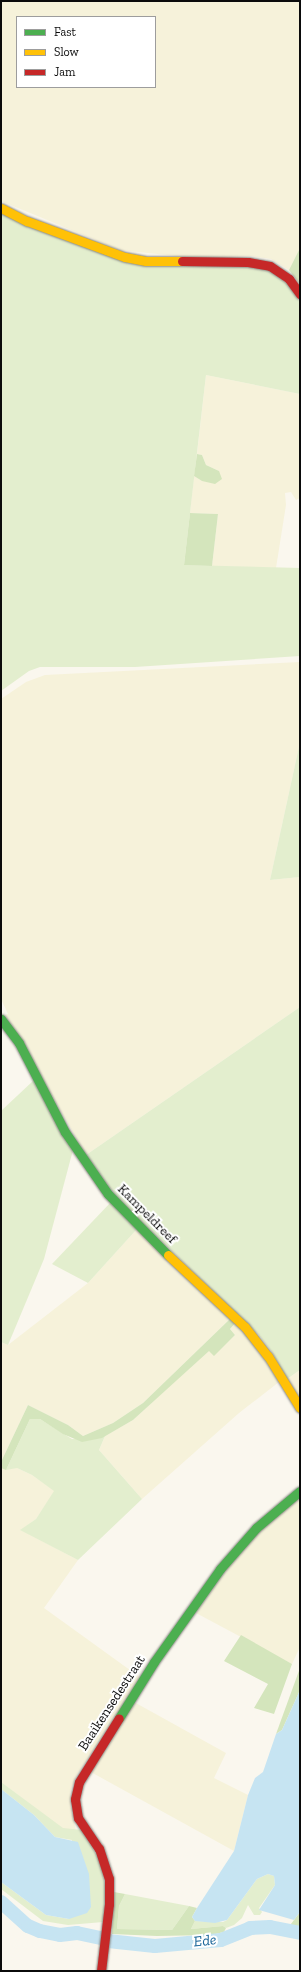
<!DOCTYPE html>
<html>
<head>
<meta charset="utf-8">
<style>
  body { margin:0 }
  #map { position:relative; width:301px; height:1972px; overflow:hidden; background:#faf7ee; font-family:"Zilla Slab",serif }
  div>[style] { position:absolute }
  .farmland>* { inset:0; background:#f6f2da }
  .green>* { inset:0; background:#e3eece }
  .forest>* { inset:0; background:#d4e5bc }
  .water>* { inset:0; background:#c6e4f2 }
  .river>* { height:14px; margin:-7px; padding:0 7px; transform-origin:7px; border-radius:7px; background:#c6e4f2 }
  .roads { filter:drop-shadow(0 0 1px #898884) drop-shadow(0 0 1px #898884) }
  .fast>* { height:9px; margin:-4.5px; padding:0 4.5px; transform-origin:4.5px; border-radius:4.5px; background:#4caf50 }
  .slow>* { height:9px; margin:-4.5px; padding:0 4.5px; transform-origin:4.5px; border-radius:4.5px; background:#ffc107 }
  .jam>* { height:9px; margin:-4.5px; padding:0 4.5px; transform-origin:4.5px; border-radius:4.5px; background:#c62828 }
  span { translate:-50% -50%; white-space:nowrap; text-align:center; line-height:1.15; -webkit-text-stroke:4px #fff; paint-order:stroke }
  .street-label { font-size:14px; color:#0b0b0b }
  .water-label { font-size:15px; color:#186498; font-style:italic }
  .frame { position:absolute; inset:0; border:2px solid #0b0b0b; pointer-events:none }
  .legend { position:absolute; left:16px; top:16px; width:140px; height:72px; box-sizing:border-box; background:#fff; border:1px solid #9d9d9d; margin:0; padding:5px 7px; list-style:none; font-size:12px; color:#0b0b0b }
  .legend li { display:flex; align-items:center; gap:8px; height:20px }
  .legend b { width:20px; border:1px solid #9d9d9d }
</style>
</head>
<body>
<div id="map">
  <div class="farmland">
    <i style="clip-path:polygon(evenodd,1px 1px,300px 1px,300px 248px,289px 270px,271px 259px,251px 256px,195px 258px,120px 250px,1px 201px,1px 1px,17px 17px,155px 17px,155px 87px,17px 87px,17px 17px)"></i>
    <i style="clip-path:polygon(206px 375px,300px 394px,300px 498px,296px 500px,291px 492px,285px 493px,286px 505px,276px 568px,212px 566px,218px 514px,190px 513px,194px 476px,202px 481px,219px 471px,206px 465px,202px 455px,197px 454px)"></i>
    <i style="clip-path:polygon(300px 662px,300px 742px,270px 880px,300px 877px,300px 1007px,86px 1155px,46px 1085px,28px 1049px,5px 1015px,8px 1014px,1px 999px,1px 699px,26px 682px,45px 675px)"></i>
    <i style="clip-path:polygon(137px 1229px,231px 1318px,143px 1403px,113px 1423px,83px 1436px,68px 1425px,28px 1405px,1px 1462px,1px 1342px,8px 1345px,88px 1283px)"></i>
    <i style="clip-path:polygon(236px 1322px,257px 1348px,279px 1382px,239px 1413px,142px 1499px,99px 1450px,105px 1436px,133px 1420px,209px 1350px,214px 1355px,235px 1335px,230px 1329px)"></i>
    <i style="clip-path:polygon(300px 1370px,300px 1399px,287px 1379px)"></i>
    <i style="clip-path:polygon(1px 1468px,17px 1468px,32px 1475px,55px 1491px,36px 1519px,21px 1530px,78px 1560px,44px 1608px,141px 1678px,76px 1776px,70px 1792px,70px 1804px,76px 1831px,63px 1829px,1px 1782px)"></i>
    <i style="clip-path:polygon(300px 1498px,300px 1647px,292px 1664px,196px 1613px,236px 1556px,260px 1531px)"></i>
    <i style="clip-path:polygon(134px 1702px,226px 1753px,214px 1778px,248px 1795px,234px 1851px,89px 1771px)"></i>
  </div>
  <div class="green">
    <i style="clip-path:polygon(1px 213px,102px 253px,254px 266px,273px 272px,293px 289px,300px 303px,300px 394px,206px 375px,184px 565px,300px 568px,300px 656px,135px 667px,40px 667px,29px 671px,1px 691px)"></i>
    <i style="clip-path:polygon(300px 742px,300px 877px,270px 880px)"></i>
    <i style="clip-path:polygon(300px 1007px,300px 1370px,287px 1379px,272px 1352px,258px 1334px,118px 1199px,86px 1155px)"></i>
    <i style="clip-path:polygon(34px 1080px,73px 1150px,44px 1259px,8px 1345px,1px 1342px,1px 1111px)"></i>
    <i style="clip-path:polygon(111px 1202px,137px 1229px,88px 1283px,52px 1264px)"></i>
    <i style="clip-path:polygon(30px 1419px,40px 1419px,72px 1439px,105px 1436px,99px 1450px,142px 1499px,78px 1560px,20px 1530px,36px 1519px,54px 1491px,32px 1475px,17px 1468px,6px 1470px)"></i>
    <i style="clip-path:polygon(1px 1782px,63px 1828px,82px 1830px,101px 1863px,107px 1897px,103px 1922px,68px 1925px,43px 1921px,1px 1889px,1px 1882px,46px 1915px,69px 1919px,72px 1840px,55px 1837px,34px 1815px,1px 1789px)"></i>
    <i style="clip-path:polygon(268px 1874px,274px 1876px,275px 1885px,259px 1908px,262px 1912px,260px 1915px,254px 1915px,248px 1905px,242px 1918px,234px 1925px,226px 1928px,223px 1926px,191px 1929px,195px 1921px,223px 1922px,227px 1920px,257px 1879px)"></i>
    <i style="clip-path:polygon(125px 1894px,189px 1906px,172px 1930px,117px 1929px,119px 1906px)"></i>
  </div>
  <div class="forest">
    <i style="clip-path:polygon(300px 248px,300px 284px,289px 270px)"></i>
    <i style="clip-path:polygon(197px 454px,202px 455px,206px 465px,219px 471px,222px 479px,215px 484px,202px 481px,194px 476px)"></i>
    <i style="clip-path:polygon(190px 513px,218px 514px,212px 566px,184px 565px)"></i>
    <i style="clip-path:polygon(231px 1318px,236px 1322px,230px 1329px,235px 1335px,214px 1356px,209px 1351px,133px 1420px,102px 1438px,82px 1442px,63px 1434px,40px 1419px,30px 1419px,6px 1470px,1px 1468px,1px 1462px,28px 1405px,68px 1425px,83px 1436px,113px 1423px,143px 1403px)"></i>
    <i style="clip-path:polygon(241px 1635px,292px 1664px,274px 1714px,254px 1708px,268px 1684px,224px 1661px)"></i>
    <i style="clip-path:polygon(300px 1668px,300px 1690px,282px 1730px,276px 1734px)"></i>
    <i style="clip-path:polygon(114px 1892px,125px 1894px,119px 1906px,117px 1929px,172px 1930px,189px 1906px,197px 1908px,192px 1917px,195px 1921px,191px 1929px,223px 1926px,226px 1928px,224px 1932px,211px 1935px,157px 1936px,112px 1934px)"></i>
    <i style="clip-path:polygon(300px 1912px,300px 1932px,287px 1929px,294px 1920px)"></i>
  </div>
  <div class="water">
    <i style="clip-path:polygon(300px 1690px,300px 1912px,294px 1920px,259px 1910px,275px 1885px,274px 1876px,268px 1874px,257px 1879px,227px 1920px,215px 1923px,195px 1921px,192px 1917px,197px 1908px,234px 1851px,248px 1795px,255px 1778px,263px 1772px,276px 1734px,282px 1730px)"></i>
    <i style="clip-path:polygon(1px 1789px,34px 1815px,55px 1837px,78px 1842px,89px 1874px,91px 1907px,87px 1913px,69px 1919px,46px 1915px,1px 1882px)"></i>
  </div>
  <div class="river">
    <i style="left:1px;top:1902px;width:36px;rotate:42deg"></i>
    <i style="left:28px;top:1926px;width:13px;rotate:23deg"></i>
    <i style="left:40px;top:1931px;width:20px;rotate:11deg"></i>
    <i style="left:60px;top:1935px;width:17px;rotate:-7deg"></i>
    <i style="left:77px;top:1933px;width:24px;rotate:12deg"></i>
    <i style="left:108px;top:1941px;width:47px;rotate:6.1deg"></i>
    <i style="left:155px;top:1946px;width:66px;rotate:-5.2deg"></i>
    <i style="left:221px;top:1940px;width:31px;rotate:-22deg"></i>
    <i style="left:250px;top:1928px;width:20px;rotate:-3deg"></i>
    <i style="left:270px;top:1927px;width:31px;rotate:11deg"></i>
  </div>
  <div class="roads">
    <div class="fast">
      <i style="left:1px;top:1019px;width:30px;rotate:53deg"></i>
      <i style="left:19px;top:1043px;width:100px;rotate:62.7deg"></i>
      <i style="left:65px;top:1132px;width:75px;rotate:55.3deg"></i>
      <i style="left:108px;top:1194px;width:86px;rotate:45.5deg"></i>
      <i style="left:119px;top:1718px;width:66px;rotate:-58deg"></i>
      <i style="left:154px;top:1662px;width:114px;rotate:-54.6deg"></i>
      <i style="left:220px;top:1569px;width:55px;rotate:-48.7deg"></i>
      <i style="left:256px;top:1528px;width:57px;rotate:-40.1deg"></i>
    </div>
    <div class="slow">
      <i style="left:1px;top:208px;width:29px;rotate:27deg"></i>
      <i style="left:27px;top:221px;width:104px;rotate:20.2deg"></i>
      <i style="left:125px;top:257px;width:21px;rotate:11deg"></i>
      <i style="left:146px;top:261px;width:36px"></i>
      <i style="left:168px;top:1255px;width:105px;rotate:43.1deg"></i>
      <i style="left:245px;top:1327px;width:37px;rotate:52deg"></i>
      <i style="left:268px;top:1356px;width:61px;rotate:58.4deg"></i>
    </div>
    <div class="jam">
      <i style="left:182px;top:261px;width:66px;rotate:0.9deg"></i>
      <i style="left:248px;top:262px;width:22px;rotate:10deg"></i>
      <i style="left:270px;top:266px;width:23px;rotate:34deg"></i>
      <i style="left:289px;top:279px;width:19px;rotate:54deg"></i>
      <i style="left:101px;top:1971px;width:67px;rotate:-83.2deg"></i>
      <i style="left:109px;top:1904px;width:25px;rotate:-90deg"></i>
      <i style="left:109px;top:1879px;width:32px;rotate:-108deg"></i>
      <i style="left:99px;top:1849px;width:37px;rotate:-124deg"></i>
      <i style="left:78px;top:1818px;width:19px;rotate:-99deg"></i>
      <i style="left:75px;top:1799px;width:17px;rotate:-77deg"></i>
      <i style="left:79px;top:1782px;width:75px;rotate:-58deg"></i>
    </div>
  </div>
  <div class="street-label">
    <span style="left:147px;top:1214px;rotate:45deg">Kampeldreef</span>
    <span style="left:112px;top:1703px;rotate:-57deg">Baaikensedestraat</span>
  </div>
  <div class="water-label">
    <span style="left:205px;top:1941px;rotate:-6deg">Ede</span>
  </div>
  <div class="frame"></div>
  <ul class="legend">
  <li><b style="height:5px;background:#4caf50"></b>Fast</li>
  <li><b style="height:5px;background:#ffc107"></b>Slow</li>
  <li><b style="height:5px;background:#c62828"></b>Jam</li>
  </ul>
</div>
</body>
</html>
